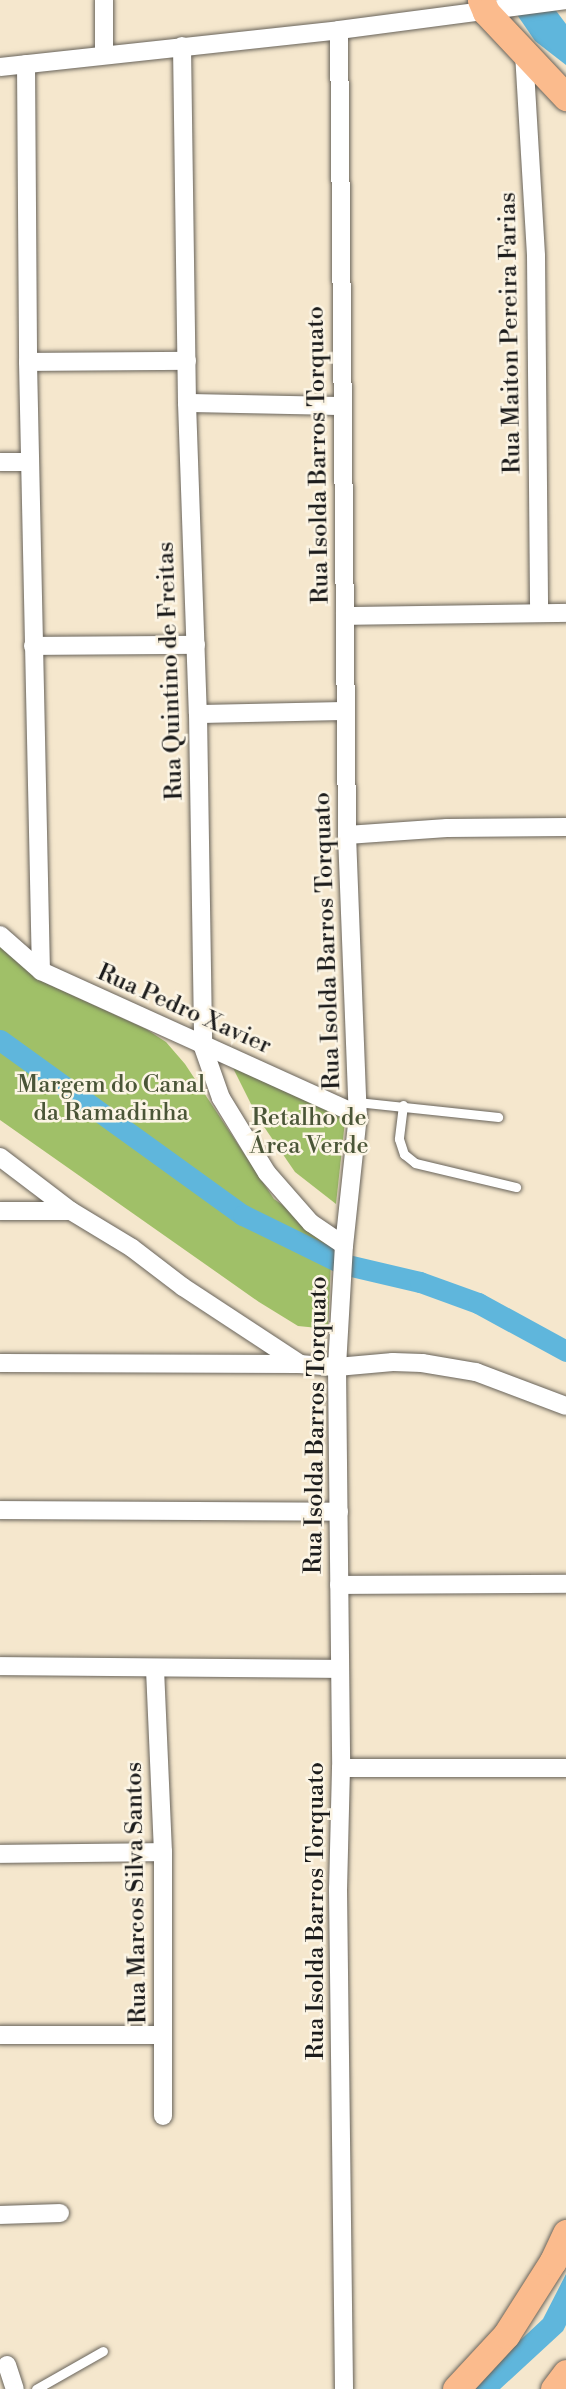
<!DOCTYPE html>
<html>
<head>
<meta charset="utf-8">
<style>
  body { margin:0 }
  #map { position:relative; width:566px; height:2389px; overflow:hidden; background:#f5e7cd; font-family:"Libre Bodoni",serif }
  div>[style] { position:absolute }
  .green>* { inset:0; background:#a0c068 }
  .water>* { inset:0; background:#5fb6dc }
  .canal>* { height:21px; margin:-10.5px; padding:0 10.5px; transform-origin:10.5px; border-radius:10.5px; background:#5fb6dc }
  .roads { filter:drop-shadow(0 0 2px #68635a) drop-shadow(0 0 2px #68635a) }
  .service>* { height:9px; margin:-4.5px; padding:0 4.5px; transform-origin:4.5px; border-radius:4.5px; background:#fff }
  .minor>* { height:18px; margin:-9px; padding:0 9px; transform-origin:9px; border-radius:9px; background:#fff }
  .primary>* { height:27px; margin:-13.5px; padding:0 13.5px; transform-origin:13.5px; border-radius:13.5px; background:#fbbb8d }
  span { translate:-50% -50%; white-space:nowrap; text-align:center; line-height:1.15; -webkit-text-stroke:5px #fcf5e5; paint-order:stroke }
  .street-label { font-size:24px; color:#1c1c1c }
  .park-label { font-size:24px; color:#4a5537 }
</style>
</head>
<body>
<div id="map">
  <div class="green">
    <i style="clip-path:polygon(0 946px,39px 980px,146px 1029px,166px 1042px,185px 1064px,274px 1199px,332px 1240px,328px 1329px,298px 1326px,259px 1302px,0 1120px)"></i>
    <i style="clip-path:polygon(229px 1060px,346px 1112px,336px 1204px,295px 1172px,258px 1118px)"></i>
  </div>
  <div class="water">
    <i style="clip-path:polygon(507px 0,548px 0,566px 24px,566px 65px,535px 41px)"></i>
    <i style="clip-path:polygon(566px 2274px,566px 2325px,563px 2331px,500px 2389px,468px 2389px,543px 2319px)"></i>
  </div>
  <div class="canal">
    <i style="left:0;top:1040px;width:299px;rotate:35.8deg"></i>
    <i style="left:243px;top:1215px;width:111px;rotate:26.1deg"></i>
    <i style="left:343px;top:1264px;width:79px;rotate:13.2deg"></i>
    <i style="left:420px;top:1282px;width:62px;rotate:19.9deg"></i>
    <i style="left:478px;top:1303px;width:100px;rotate:28.6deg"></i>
  </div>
  <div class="roads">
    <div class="service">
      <i style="left:357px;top:1102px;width:142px;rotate:6.1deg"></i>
      <i style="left:403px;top:1105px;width:34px;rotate:97deg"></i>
      <i style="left:399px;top:1139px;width:16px;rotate:72deg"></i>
      <i style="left:404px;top:1154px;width:14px;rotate:39deg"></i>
      <i style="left:415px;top:1163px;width:104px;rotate:13.4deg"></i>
      <i style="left:36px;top:2389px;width:77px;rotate:-29.6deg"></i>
    </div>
    <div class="minor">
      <i style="left:339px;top:30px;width:805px;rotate:89.43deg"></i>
      <i style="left:347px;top:835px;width:280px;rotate:87.8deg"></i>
      <i style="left:358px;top:1115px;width:131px;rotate:96.1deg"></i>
      <i style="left:344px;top:1245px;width:122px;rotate:93.3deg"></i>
      <i style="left:337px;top:1367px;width:401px;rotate:89.4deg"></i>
      <i style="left:341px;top:1768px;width:121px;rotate:91.4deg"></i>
      <i style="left:338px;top:1889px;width:500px;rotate:89.31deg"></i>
      <i style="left:182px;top:46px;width:357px;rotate:89.2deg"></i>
      <i style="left:187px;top:403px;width:311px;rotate:88deg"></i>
      <i style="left:198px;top:714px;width:333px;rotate:89.1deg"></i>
      <i style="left:203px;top:1047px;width:54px;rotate:70.6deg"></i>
      <i style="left:221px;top:1098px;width:88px;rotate:58.5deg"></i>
      <i style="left:267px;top:1173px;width:67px;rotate:48.7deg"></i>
      <i style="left:311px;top:1223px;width:40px;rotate:34deg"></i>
      <i style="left:524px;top:53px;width:203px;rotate:86.6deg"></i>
      <i style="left:536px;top:256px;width:357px;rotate:89.5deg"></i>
      <i style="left:104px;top:54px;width:54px;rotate:-90deg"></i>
      <i style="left:26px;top:64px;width:298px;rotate:89.6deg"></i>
      <i style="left:28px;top:362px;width:609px;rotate:88.78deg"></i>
      <i style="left:0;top:67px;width:341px;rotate:-6.2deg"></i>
      <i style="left:339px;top:30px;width:229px;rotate:-7.5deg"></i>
      <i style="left:28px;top:362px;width:159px;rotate:-0.4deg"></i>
      <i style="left:187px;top:403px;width:155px;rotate:1.1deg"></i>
      <i style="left:0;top:462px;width:29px"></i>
      <i style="left:345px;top:616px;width:221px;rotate:-0.8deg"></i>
      <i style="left:33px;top:646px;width:163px;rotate:-0.4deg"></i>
      <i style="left:198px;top:714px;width:148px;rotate:-1.2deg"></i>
      <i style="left:347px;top:835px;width:100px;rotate:-4deg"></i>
      <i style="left:447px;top:828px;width:119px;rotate:-0.5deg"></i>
      <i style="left:0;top:935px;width:55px;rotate:41.3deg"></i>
      <i style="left:41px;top:971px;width:348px;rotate:24.4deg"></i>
      <i style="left:0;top:1157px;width:89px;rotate:37.3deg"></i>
      <i style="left:71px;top:1211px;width:71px;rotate:31.2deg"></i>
      <i style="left:132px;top:1248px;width:64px;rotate:37.4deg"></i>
      <i style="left:183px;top:1287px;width:140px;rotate:33.3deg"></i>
      <i style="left:0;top:1211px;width:71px"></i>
      <i style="left:0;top:1363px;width:300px;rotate:0.2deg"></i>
      <i style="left:300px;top:1364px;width:37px;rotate:5deg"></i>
      <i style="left:337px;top:1367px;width:56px;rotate:-5.1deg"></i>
      <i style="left:393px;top:1362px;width:29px;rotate:2deg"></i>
      <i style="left:422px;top:1363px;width:55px;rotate:9.5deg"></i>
      <i style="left:476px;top:1372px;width:96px;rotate:20.7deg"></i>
      <i style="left:0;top:1510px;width:339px;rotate:0.3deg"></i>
      <i style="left:339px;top:1585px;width:227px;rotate:-0.3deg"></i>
      <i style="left:0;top:1666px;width:340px;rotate:0.5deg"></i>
      <i style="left:155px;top:1669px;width:183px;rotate:87.5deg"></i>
      <i style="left:163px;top:1852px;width:264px;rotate:90deg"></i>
      <i style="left:341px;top:1768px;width:225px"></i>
      <i style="left:0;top:1854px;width:163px;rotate:-0.7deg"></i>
      <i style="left:0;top:2035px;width:162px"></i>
      <i style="left:0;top:2215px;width:60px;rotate:-1.9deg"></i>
      <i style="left:7px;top:2365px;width:25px;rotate:72deg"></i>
    </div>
    <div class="primary">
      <i style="left:481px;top:0;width:13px;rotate:67deg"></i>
      <i style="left:486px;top:12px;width:117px;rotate:46.7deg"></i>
      <i style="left:456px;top:2389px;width:74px;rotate:-47.2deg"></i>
      <i style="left:506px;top:2335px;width:88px;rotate:-57.6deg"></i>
      <i style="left:553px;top:2261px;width:31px;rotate:-65deg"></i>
      <i style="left:554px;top:2389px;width:20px;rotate:-53deg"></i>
    </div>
  </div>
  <div class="street-label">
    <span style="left:511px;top:333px;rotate:-91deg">Rua Maiton Pereira Farias</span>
    <span style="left:319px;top:455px;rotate:-91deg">Rua Isolda Barros Torquato</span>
    <span style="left:171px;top:671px;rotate:-92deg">Rua Quintino de Freitas</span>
    <span style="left:328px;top:941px;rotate:-92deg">Rua Isolda Barros Torquato</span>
    <span style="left:184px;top:1010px;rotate:24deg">Rua Pedro Xavier</span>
    <span style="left:317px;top:1425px;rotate:-89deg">Rua Isolda Barros Torquato</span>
    <span style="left:137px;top:1893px;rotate:-91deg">Rua Marcos Silva Santos</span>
    <span style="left:317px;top:1911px;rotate:-90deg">Rua Isolda Barros Torquato</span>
  </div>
  <div class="park-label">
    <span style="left:111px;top:1100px">Margem do Canal<br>da Ramadinha</span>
    <span style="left:309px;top:1133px">Retalho de<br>Área Verde</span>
  </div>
</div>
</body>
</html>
